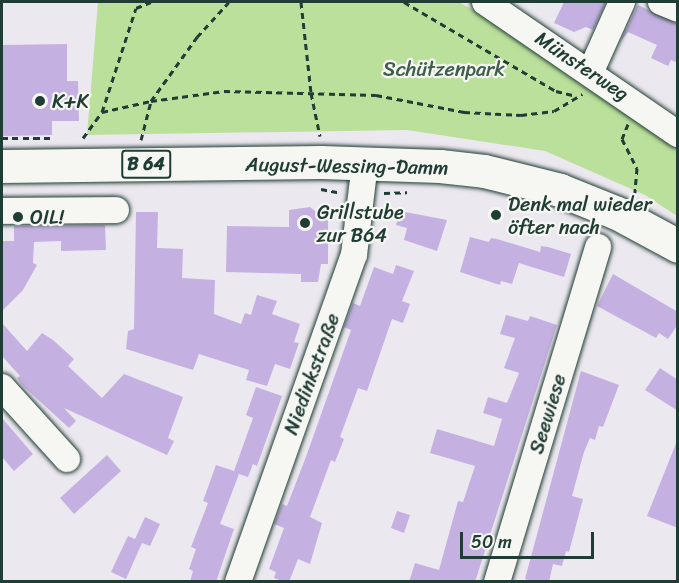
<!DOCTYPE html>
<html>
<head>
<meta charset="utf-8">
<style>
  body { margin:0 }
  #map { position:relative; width:679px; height:583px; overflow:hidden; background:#ece8ef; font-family:Sriracha,sans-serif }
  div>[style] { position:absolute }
  .green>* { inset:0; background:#bbe09b }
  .building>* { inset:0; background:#c5b1e1 }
  .path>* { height:3px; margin-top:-1.5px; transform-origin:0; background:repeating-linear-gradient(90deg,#1f3d34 0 6px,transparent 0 10.5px) }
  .roads { filter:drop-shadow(0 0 2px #1f3d34) drop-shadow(0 0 2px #1f3d34) }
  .minor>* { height:26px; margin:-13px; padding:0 13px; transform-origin:13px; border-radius:13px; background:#f6f6f2 }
  .major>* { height:33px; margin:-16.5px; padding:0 16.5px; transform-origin:16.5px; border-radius:16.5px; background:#f6f6f2 }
  .dots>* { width:16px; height:16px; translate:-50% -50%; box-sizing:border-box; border:3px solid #f6f6f2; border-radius:50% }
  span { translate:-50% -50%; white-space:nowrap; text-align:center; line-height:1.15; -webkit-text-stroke:4.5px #f6f6f2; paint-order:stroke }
  .shield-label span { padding:2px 4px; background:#f6f6f2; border:2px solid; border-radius:4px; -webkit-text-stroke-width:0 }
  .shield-label { font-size:18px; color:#1f3d34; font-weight:700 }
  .street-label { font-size:20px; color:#1f3d34 }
  .park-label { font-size:20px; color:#3e5e49 }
  .poi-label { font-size:20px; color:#1f3d34 }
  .left { translate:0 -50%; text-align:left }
  .frame { position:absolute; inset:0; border:3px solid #1f3d34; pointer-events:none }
  .scale { position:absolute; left:460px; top:532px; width:134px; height:27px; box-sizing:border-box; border:3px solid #1f3d34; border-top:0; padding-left:8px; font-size:18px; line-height:21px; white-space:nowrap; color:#1f3d34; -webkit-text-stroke:4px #f6f6f2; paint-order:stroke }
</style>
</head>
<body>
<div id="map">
  <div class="green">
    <i style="clip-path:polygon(98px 2px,458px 2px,503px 25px,677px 144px,677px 216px,645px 195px,545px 151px,407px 130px,87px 135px)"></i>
  </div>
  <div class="building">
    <i style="clip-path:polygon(564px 2px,606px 2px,593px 30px,586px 27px,574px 32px,554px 23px)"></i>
    <i style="clip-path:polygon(638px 5px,678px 24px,678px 63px,671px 60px,668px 66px,651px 58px,657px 45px,628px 32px,620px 42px)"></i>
    <i style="clip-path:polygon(67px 44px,67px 81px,78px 81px,79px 121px,52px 121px,52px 135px,2px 136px,2px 45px)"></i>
    <i style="clip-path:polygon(310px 207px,328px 221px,328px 264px,321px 264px,318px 282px,301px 282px,301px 274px,226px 272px,227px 226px,289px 227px,289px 210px)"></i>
    <i style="clip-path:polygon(400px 211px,447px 220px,437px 251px,404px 240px,407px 228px,396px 225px)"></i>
    <i style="clip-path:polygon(136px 212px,158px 212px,157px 248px,183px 249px,182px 278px,215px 280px,214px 314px,241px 324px,245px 313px,251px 315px,257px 295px,277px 301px,272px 314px,300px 324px,294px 342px,299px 343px,290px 369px,275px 364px,267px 386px,246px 380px,249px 370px,199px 354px,193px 370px,126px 349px,128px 331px,134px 329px)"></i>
    <i style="clip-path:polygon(105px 225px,106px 250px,61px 251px,61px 241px,34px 242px,33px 263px,37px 265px,23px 290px,2px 311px,2px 241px,14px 241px,14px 226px)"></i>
    <i style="clip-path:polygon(470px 237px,489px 242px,491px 238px,497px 239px,540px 252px,541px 246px,548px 247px,571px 254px,564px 277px,519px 263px,512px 284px,501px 281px,500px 285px,460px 272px)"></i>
    <i style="clip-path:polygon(396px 265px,414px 271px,402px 301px,410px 304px,403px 323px,392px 319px,367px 391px,358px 388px,340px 437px,344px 439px,335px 462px,331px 460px,310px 517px,322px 523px,310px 564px,298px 559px,289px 582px,284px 582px,274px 578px,276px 572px,269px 569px,284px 528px,274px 524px,282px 504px,287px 506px,307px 454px,351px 330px,344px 327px,353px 303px,360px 306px,374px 267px,393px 274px)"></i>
    <i style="clip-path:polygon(613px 274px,678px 312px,678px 324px,668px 339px,659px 333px,656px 338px,597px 306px)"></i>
    <i style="clip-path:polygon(506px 315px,528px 321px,530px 316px,557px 325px,475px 582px,409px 582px,415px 563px,439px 570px,458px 501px,463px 502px,475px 466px,430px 453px,437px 429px,494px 446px,502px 419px,483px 413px,488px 397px,507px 403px,519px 373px,504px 368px,515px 338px,500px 334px)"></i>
    <i style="clip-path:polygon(2px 323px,27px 351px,42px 333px,53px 340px,74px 359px,68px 366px,102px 398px,124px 374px,183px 397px,168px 438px,174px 441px,167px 455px,64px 408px,76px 421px,69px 428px,22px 385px,17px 378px,20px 376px,2px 356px)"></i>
    <i style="clip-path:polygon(660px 368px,678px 380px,678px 411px,645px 390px)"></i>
    <i style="clip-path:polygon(581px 371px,619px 385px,603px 427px,599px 426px,595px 440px,590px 438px,584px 452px,572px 496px,583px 499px,569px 552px,566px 551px,562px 566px,553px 564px,549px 582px,533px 582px,525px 579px)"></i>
    <i style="clip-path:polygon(256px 387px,282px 396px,257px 466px,253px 464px,248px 477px,239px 474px,220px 524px,234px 529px,216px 582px,190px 582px,193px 571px,189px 569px,196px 549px,191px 547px,208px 503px,203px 501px,216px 465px,234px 471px,253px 418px,246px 415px)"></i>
    <i style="clip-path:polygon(2px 418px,33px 454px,14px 471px,2px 457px)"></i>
    <i style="clip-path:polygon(677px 441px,678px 442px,678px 528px,647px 516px)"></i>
    <i style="clip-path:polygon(107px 455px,121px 471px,74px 514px,60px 498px)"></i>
    <i style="clip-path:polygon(397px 511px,410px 515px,404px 533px,391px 528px)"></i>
    <i style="clip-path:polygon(145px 517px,160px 524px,150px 546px,142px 543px,126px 579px,111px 572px,128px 536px,135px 539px)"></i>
  </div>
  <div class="path">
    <i style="left:301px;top:2px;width:92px;rotate:83.7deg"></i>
    <i style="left:311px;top:93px;width:44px;rotate:78.2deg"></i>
    <i style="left:404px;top:2px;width:176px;rotate:30.4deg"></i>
    <i style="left:556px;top:91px;width:21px;rotate:14deg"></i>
    <i style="left:102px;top:112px;width:109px;rotate:-71.9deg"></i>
    <i style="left:136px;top:8px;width:16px;rotate:-22deg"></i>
    <i style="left:628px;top:124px;width:16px;rotate:112deg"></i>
    <i style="left:622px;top:139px;width:33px;rotate:63deg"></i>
    <i style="left:637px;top:168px;width:25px;rotate:95deg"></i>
    <i style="left:2px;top:138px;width:50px"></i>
    <i style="left:83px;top:138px;width:32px;rotate:-54deg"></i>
    <i style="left:102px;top:112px;width:50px;rotate:-12.7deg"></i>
    <i style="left:151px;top:101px;width:79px;rotate:-54.3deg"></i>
    <i style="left:197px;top:37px;width:47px;rotate:-47.6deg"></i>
    <i style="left:141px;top:140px;width:40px;rotate:-75.6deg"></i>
    <i style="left:151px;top:101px;width:74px;rotate:-7.8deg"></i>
    <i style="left:224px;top:91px;width:152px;rotate:1.5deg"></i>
    <i style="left:376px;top:95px;width:90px;rotate:10.9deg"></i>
    <i style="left:464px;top:112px;width:57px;rotate:3deg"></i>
    <i style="left:521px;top:115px;width:33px;rotate:-7deg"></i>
    <i style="left:554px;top:111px;width:33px;rotate:-31deg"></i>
    <i style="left:321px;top:189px;width:20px;rotate:11deg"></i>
    <i style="left:384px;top:193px;width:23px;rotate:-2deg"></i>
  </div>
  <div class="roads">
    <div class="minor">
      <i style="left:485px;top:2px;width:234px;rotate:34.4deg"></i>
      <i style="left:661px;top:2px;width:18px;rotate:22deg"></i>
      <i style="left:591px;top:71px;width:76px;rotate:-65.8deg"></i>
      <i style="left:2px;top:211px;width:114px;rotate:-0.5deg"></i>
      <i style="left:2px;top:387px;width:97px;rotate:47.9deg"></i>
      <i style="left:238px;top:582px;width:347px;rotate:-70.5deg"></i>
      <i style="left:354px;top:255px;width:93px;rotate:-83.2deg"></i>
      <i style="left:497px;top:582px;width:350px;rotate:-73.2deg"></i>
    </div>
    <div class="major">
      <i style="left:2px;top:166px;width:319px;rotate:-0.7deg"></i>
      <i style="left:321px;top:162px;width:119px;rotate:1.9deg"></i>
      <i style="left:440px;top:166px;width:44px;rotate:6.5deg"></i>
      <i style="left:484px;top:171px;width:78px;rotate:14deg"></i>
      <i style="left:560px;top:190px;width:61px;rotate:22deg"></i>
      <i style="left:617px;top:213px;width:69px;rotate:28.4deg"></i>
    </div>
  </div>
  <div class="dots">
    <i style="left:40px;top:101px;background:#1f3d34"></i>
    <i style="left:496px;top:215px;background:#1f3d34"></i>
    <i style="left:18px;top:217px;background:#1f3d34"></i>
    <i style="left:305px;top:223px;background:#1f3d34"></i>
  </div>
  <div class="shield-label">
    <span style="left:146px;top:164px">B 64</span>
  </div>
  <div class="street-label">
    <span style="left:582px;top:66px;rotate:34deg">Münsterweg</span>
    <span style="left:347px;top:166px;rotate:1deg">August-Wessing-Damm</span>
    <span style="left:312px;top:374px;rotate:-70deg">Niedinkstraße</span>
    <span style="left:548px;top:414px;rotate:-73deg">Seewiese</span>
  </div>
  <div class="park-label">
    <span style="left:444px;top:69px">Schützenpark</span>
  </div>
  <div class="poi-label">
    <span class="left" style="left:52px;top:101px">K+K</span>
    <span class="left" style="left:508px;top:216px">Denk mal wieder<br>öfter nach</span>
    <span class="left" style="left:317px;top:224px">Grillstube<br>zur B64</span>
    <span class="left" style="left:30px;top:217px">OIL!</span>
  </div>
  <div class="frame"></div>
  <div class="scale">50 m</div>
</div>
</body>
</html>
